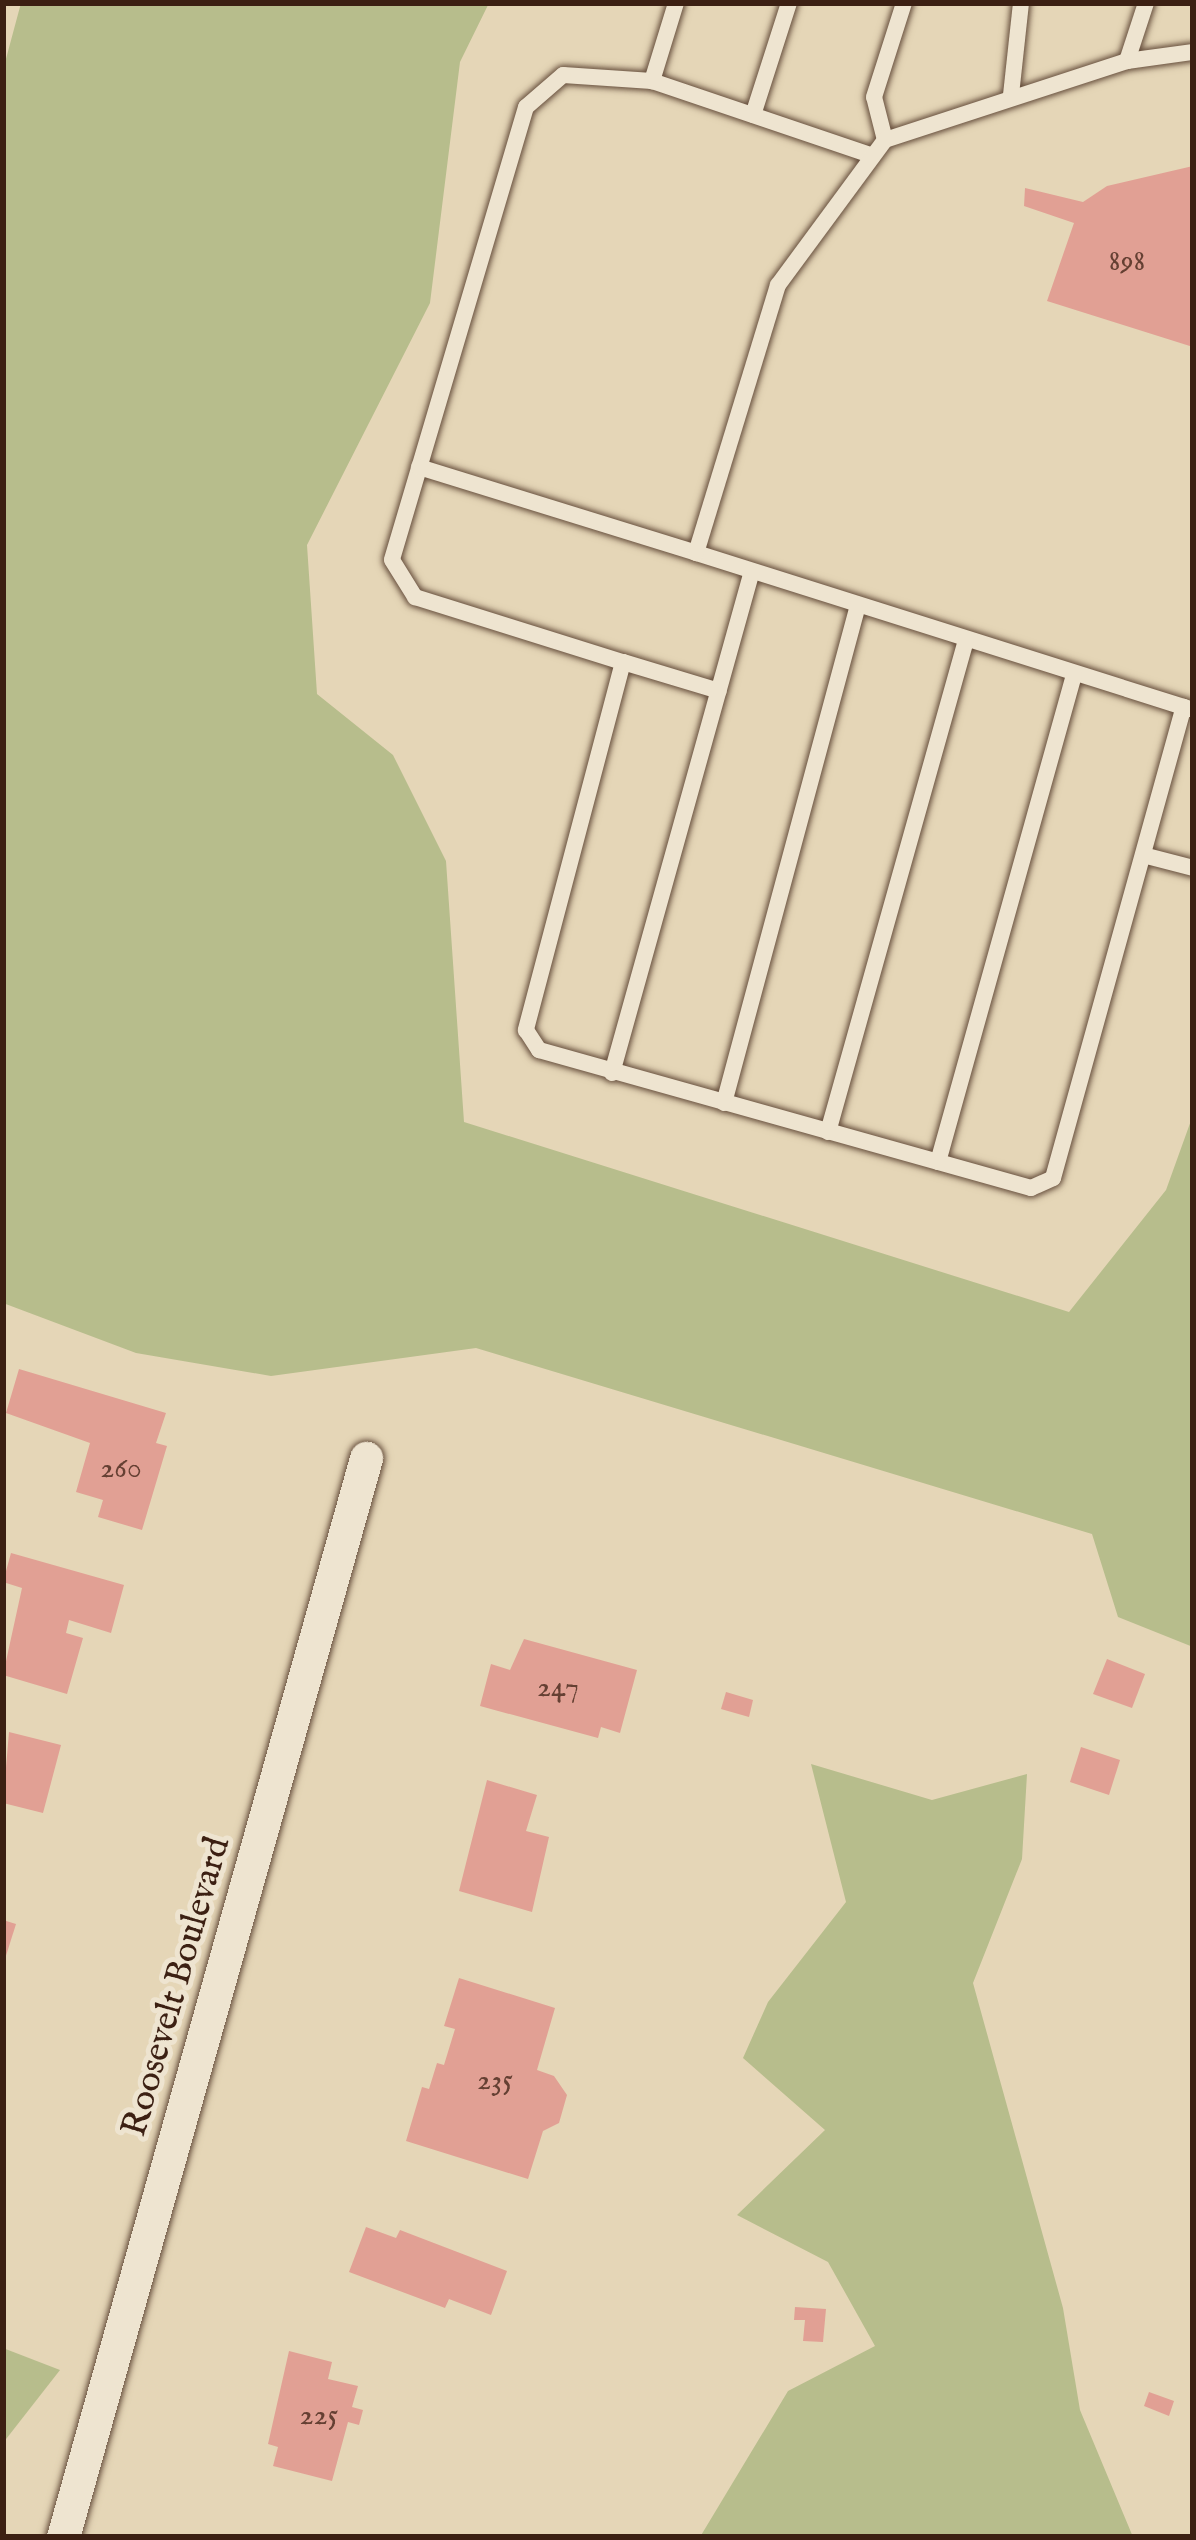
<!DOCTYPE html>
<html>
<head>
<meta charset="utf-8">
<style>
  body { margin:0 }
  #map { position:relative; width:1196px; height:2540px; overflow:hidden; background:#e5d6b7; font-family:"IM FELL English",serif }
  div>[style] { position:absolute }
  .green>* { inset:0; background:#b7bd8c }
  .building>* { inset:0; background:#e1a094 }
  .roads { filter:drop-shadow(0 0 3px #664e3c) drop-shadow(0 0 3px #664e3c) }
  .service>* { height:16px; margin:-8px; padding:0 8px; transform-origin:8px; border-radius:8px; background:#eee4d0 }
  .minor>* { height:33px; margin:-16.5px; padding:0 16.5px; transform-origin:16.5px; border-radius:16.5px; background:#eee4d0 }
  span { translate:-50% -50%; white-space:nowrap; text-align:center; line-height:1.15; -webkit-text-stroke:10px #eee4d0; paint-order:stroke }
  .number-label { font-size:30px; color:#654033 }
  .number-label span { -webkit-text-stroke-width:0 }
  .street-label { font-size:36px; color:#3c2013 }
  .frame { position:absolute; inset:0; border:6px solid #3c2013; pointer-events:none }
</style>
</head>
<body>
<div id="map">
  <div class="green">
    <i style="clip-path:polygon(21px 3px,489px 3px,460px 62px,430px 303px,307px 545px,317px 694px,393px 755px,446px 861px,464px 1122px,1069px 1312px,1166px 1190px,1193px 1115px,1193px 1647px,1118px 1617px,1092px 1534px,476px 1348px,271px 1376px,136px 1353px,3px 1303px,3px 70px)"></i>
    <i style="clip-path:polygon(811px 1764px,932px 1800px,1027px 1774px,1022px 1859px,973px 1983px,1063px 2308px,1080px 2410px,1133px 2537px,700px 2537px,788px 2391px,875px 2346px,828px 2262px,737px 2215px,825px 2130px,743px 2058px,768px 2002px,846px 1902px)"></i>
    <i style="clip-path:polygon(3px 2348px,60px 2370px,3px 2443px)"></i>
  </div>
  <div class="building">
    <i style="clip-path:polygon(1193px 166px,1193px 347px,1047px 301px,1074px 223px,1024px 206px,1025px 188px,1083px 202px,1107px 186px)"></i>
    <i style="clip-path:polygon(19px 1369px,166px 1413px,156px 1443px,167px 1446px,142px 1530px,98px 1517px,103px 1500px,76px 1492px,90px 1443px,6px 1413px)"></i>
    <i style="clip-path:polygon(11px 1553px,124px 1585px,111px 1633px,69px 1620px,66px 1633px,83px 1638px,67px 1694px,3px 1675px,22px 1588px,3px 1582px)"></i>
    <i style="clip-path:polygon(524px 1639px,637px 1670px,620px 1733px,601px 1727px,598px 1738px,480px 1706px,491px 1664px,510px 1670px)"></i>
    <i style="clip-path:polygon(1107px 1659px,1145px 1674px,1132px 1708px,1093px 1694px)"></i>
    <i style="clip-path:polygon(726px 1692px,753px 1700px,749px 1717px,721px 1709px)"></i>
    <i style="clip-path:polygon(9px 1732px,61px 1745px,43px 1813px,3px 1803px)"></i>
    <i style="clip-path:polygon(1081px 1747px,1120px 1760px,1109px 1795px,1070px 1782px)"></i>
    <i style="clip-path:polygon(487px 1780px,537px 1795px,526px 1831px,549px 1837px,532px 1912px,459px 1891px)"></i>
    <i style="clip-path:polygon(3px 1920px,16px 1924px,4px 1962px,3px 1962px)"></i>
    <i style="clip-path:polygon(459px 1978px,555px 2008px,537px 2070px,554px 2076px,567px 2095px,559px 2123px,543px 2131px,528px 2179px,406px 2141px,422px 2087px,429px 2089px,437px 2063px,444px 2065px,455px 2029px,444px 2026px)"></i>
    <i style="clip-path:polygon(366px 2227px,396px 2238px,400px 2230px,507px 2271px,491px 2315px,449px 2299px,445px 2308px,349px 2272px)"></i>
    <i style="clip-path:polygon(795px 2307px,826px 2309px,823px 2342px,803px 2341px,805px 2320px,794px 2320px)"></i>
    <i style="clip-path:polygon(289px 2351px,332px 2362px,328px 2379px,358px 2386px,352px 2407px,363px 2410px,359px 2425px,348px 2422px,332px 2481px,273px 2466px,278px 2447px,268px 2444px)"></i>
    <i style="clip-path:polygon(1149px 2392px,1174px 2401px,1169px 2416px,1144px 2406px)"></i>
  </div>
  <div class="roads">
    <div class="service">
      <i style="left:676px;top:3px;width:82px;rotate:107.1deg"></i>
      <i style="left:652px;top:81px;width:89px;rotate:-176.1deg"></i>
      <i style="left:563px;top:75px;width:49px;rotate:139.1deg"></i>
      <i style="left:526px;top:107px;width:472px;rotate:106.5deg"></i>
      <i style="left:392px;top:560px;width:44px;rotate:58.1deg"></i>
      <i style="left:415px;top:597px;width:218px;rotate:17.4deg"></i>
      <i style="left:623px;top:662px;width:381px;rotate:104.8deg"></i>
      <i style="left:526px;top:1030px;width:24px;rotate:57deg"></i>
      <i style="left:539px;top:1050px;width:511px;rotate:15.67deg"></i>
      <i style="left:1031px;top:1188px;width:24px;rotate:-24deg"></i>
      <i style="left:1053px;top:1178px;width:489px;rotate:-74.5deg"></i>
      <i style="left:1127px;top:61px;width:61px;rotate:-71.9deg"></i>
      <i style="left:652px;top:81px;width:233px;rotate:18.7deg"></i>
      <i style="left:1011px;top:95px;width:93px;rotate:-83.8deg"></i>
      <i style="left:753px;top:115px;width:118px;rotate:-72.2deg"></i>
      <i style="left:885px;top:140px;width:44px;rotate:-104.3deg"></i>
      <i style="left:874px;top:97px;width:99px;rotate:-72.3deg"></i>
      <i style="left:419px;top:467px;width:290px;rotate:17.2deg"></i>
      <i style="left:623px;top:662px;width:100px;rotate:16.8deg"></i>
      <i style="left:1190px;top:709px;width:518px;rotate:-162.47deg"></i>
      <i style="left:696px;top:553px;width:280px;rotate:-73deg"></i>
      <i style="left:778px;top:285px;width:180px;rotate:-53.6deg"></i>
      <i style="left:885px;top:140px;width:255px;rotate:-18.1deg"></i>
      <i style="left:1127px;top:61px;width:67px;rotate:-7.8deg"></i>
      <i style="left:1143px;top:855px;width:52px;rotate:14.6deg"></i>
      <i style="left:612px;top:1073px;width:521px;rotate:-74.42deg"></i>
      <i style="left:724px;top:1103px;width:516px;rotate:-74.94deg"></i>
      <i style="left:828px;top:1132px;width:511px;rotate:-74.33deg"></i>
      <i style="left:938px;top:1162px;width:506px;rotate:-74.4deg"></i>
    </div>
    <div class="minor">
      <i style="left:63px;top:2537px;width:1121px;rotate:-74.31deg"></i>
    </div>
  </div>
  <div class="number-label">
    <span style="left:1127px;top:262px">898</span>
    <span style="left:121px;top:1469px">260</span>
    <span style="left:558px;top:1688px">247</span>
    <span style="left:495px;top:2081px">235</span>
    <span style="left:319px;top:2416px">225</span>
  </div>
  <div class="street-label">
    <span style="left:177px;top:1987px;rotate:-74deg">Roosevelt Boulevard</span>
  </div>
  <div class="frame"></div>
</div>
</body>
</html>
